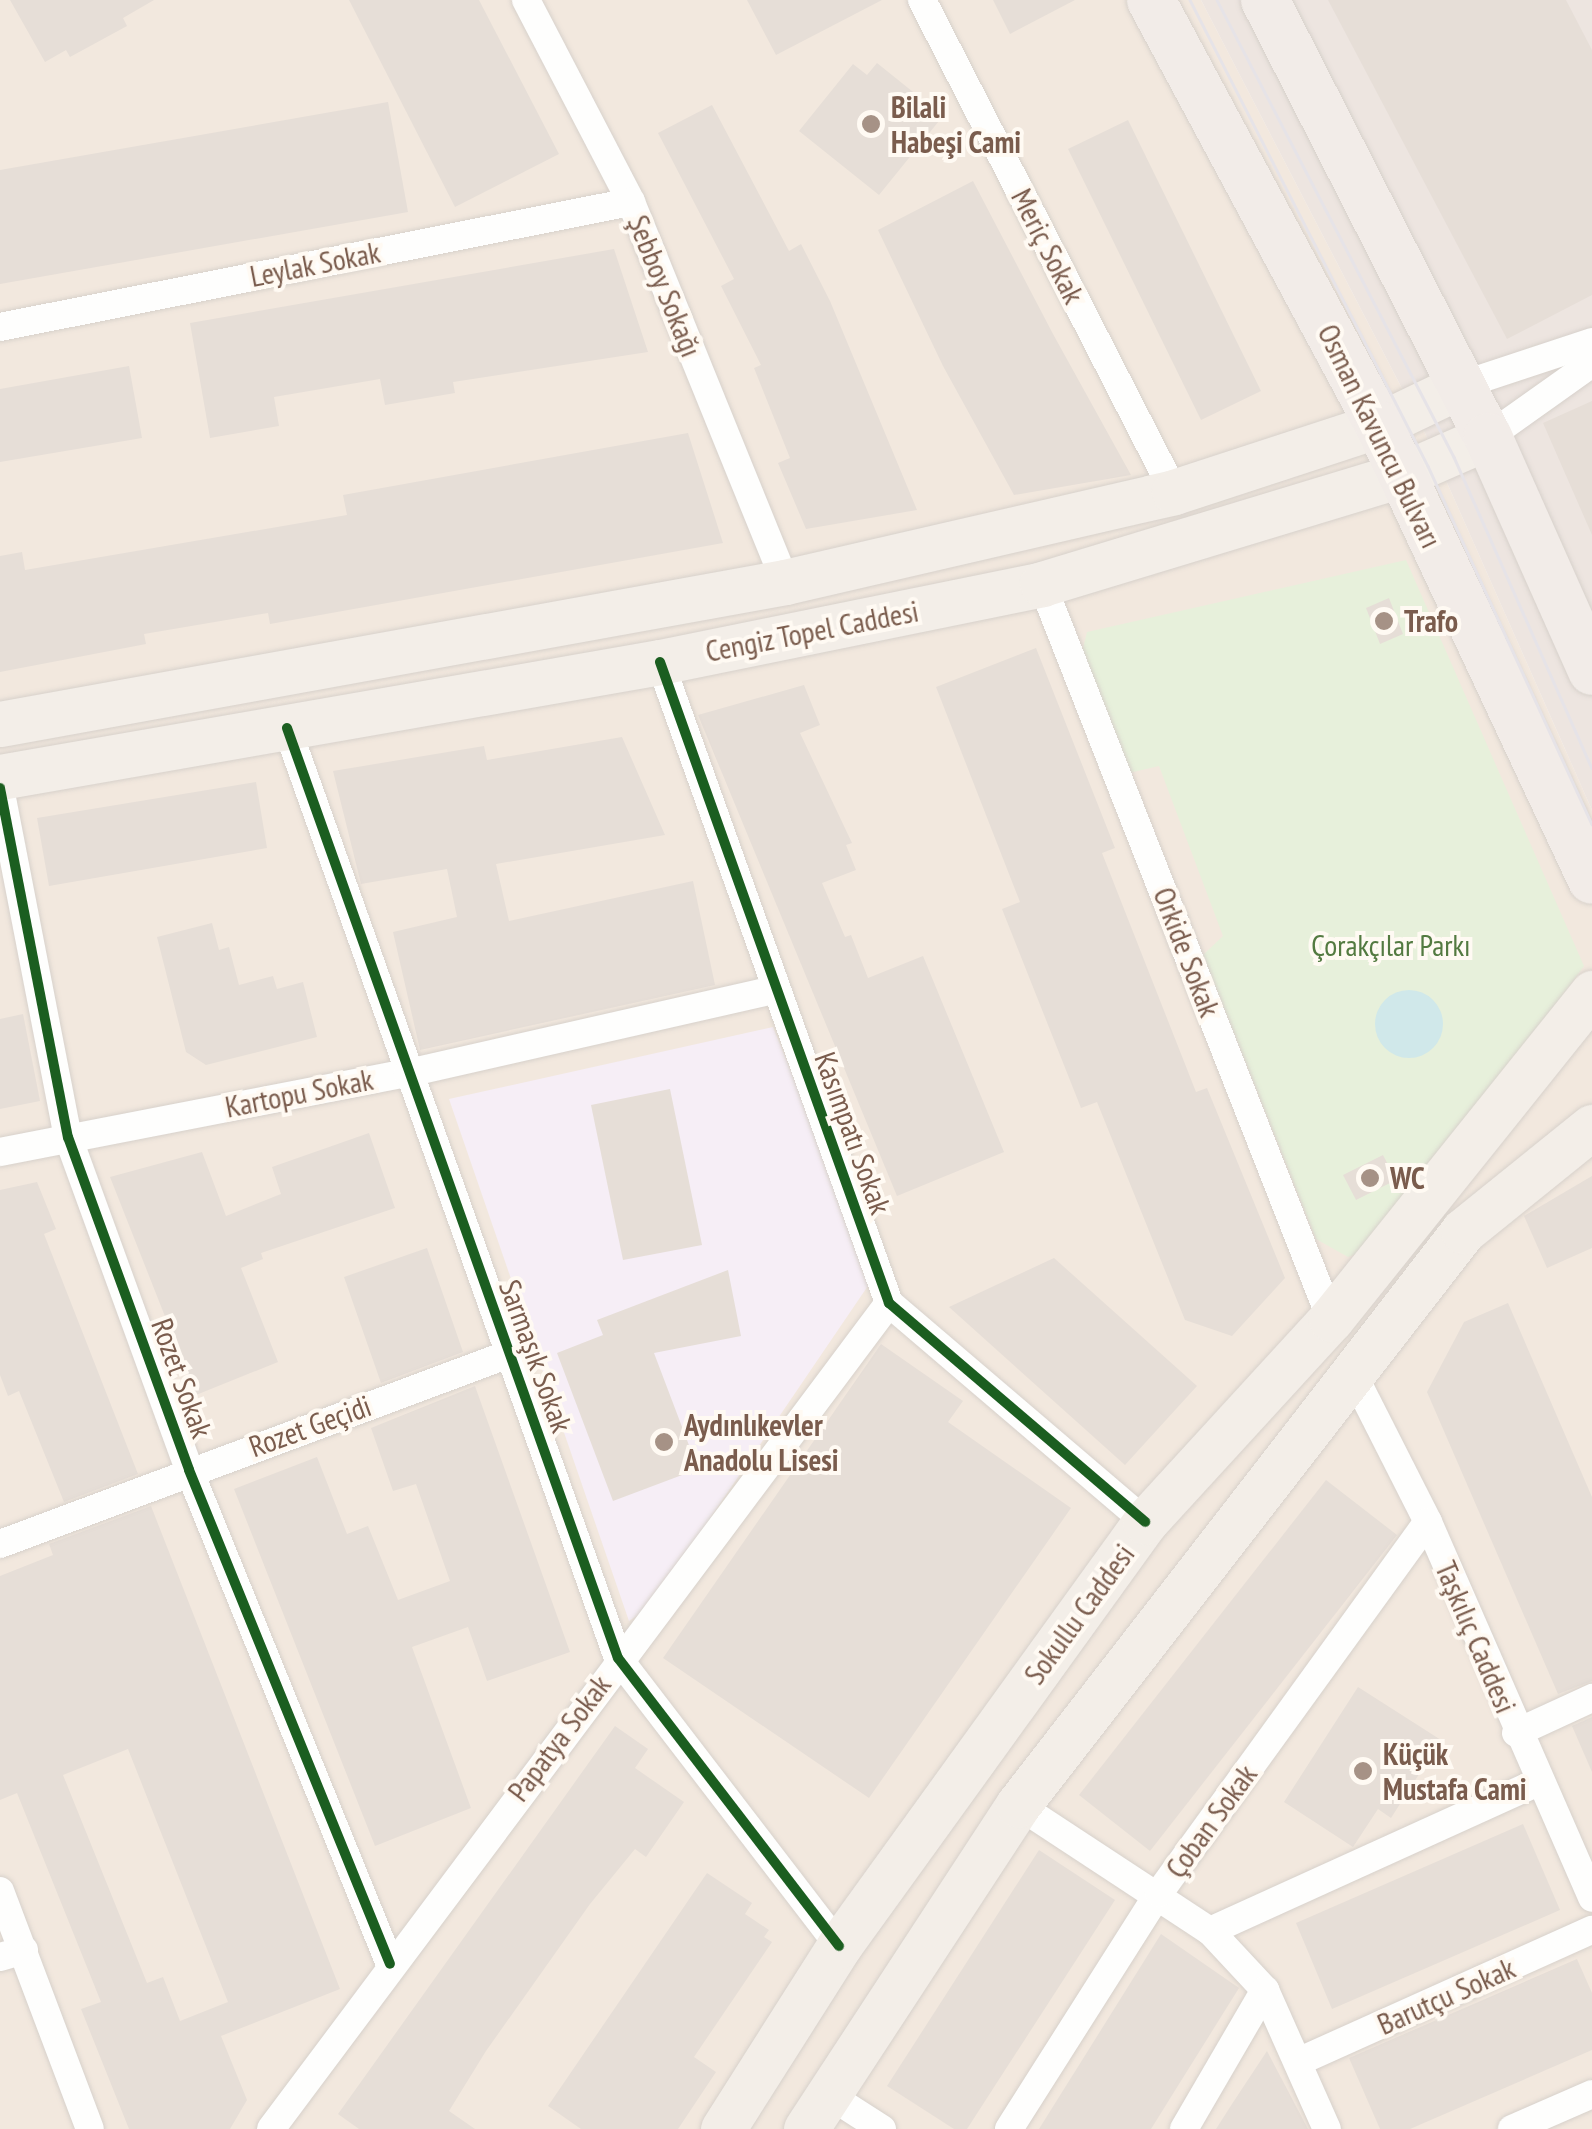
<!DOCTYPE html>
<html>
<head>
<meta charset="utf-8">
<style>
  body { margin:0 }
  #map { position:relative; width:1592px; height:2129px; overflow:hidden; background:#f9f5f0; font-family:"PT Sans Narrow",sans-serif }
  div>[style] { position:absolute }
  .residential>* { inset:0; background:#f2e8de }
  .industrial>* { inset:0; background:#ede5e0 }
  .education>* { inset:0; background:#f6eef6 }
  .green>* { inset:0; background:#e7f0db }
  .water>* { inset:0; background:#d0e8ea }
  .round { border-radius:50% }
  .building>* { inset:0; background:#e6ded7 }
  .roads { filter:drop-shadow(0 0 2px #d7d1cb) drop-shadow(0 0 2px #d7d1cb) }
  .minor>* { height:28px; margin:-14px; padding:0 14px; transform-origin:14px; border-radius:14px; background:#fefefd }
  .primary>* { height:45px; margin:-22.5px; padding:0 22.5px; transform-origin:22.5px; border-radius:22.5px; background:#f3eee8 }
  .trunk>* { height:48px; margin:-24px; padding:0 24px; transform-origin:24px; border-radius:24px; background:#f2ece8 }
  .tram>* { height:2.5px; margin:-1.25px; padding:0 1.25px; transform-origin:1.25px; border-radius:1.25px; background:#e6e3e7 }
  .cycleway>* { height:10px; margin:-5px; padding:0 5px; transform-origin:5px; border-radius:5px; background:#1b5e20 }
  .dots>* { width:28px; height:28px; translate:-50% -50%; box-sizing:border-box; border:5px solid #fffaf3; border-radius:50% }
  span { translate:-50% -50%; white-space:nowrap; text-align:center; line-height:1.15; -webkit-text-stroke:8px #fffaf3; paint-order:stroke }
  .poi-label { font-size:30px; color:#7a5c4d; font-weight:700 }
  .left { translate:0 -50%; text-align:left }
  .street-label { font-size:30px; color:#7a5c4d }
  .park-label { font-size:30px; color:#537a41 }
</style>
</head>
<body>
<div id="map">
  <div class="residential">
    <i style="clip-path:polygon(0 0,1201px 0,1425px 433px,1592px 810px,1592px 2129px,0 2129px)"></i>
  </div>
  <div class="industrial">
    <i style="clip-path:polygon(1201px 0,1592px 0,1592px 810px,1425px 433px)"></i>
  </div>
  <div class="education">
    <i style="clip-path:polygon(773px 1027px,874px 1277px,649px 1608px,629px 1621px,449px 1099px)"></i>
  </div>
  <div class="green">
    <i style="clip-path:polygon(1406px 560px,1584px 966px,1382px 1245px,1348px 1257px,1316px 1239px,1203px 955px,1223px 936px,1159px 766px,1129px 773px,1082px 652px,1087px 632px)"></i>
  </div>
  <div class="water">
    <i class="round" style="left:1375px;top:990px;width:68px;height:68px"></i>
  </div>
  <div class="building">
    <i style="clip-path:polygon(10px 0,154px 0,123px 18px,127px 26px,70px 57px,66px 50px,45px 62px)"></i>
    <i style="clip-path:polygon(349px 0,479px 0,559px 154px,455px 207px)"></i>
    <i style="clip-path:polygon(747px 0,882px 0,776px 55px)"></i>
    <i style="clip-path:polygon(993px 0,1075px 0,1010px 34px)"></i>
    <i style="clip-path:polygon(1328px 0,1566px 0,1592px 50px,1592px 295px,1507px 339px)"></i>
    <i style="clip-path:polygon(877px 63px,943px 116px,879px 195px,799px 131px,853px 64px,867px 75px)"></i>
    <i style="clip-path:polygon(388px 102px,408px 212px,0 284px,0 170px)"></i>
    <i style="clip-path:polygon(712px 105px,789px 251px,801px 244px,830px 301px,917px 510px,806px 529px,778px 463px,790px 458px,754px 368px,761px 365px,721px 286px,734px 279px,658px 133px)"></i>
    <i style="clip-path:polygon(1128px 120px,1261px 391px,1201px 420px,1068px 149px)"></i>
    <i style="clip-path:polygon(973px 181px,1053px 334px,1131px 475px,1014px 495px,943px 366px,878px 230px)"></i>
    <i style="clip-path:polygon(614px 249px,648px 352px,453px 382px,455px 393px,385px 405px,380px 379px,274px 397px,279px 426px,210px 438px,190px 323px)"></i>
    <i style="clip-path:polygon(129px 366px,142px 438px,0 462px,0 389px)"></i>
    <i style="clip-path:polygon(1592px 401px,1592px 535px,1543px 423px)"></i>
    <i style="clip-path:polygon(688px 433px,723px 543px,270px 624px,268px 613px,144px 634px,146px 644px,0 672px,0 556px,22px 552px,25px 570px,347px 515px,343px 495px)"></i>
    <i style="clip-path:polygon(1389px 598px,1403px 634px,1380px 644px,1366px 608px)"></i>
    <i style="clip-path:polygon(1036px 648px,1115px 848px,1102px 853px,1196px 1092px,1207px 1088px,1285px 1278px,1232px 1336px,1185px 1320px,1097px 1102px,1081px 1108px,1002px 909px,1020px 902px,936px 687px)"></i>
    <i style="clip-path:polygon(804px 685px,820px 725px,800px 733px,852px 843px,846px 845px,856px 870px,822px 883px,845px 937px,851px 935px,868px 978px,923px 956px,1004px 1152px,897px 1196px,698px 715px)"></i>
    <i style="clip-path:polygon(622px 737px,665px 835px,496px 864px,509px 921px,693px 881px,715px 985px,420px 1050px,393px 932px,457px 917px,447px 869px,361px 884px,333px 771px,484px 746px,487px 760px)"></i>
    <i style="clip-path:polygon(256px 782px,267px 848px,49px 886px,37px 818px)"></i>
    <i style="clip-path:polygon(212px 923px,219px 950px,229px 947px,239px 985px,273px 976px,277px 989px,303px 982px,317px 1037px,206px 1065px,186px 1052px,157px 937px)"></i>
    <i style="clip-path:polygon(23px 1014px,40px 1101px,0 1109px,0 1019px)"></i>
    <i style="clip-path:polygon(670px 1089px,702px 1245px,623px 1260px,591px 1105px)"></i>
    <i style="clip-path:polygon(369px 1133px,395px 1208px,261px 1253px,263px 1259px,241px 1268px,278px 1362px,196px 1395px,110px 1177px,202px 1152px,226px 1216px,281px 1194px,272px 1167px)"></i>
    <i style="clip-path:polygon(1383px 1155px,1396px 1180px,1356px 1200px,1343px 1175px)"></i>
    <i style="clip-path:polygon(1592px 1176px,1592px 1248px,1547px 1268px,1524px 1216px)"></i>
    <i style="clip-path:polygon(37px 1182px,56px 1229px,44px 1234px,138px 1474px,64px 1502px,19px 1391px,8px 1396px,0 1375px,0 1190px)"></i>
    <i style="clip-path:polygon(427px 1248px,463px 1352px,381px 1383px,344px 1277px)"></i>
    <i style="clip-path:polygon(1054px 1258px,1197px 1386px,1125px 1465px,949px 1307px)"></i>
    <i style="clip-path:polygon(728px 1270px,741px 1336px,654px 1353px,698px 1469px,613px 1501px,557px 1353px,603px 1335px,597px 1320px)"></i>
    <i style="clip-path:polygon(1508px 1303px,1592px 1497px,1592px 1681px,1558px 1694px,1427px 1392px,1464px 1322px)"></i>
    <i style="clip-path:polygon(881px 1344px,963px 1401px,948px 1422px,1071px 1508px,869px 1798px,663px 1658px)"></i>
    <i style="clip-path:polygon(475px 1386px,570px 1652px,487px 1681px,468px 1627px,412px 1647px,471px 1808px,375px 1846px,234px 1489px,317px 1457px,347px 1534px,368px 1526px,398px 1600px,450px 1581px,416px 1484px,393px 1491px,371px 1428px)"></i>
    <i style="clip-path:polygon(1326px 1480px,1397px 1535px,1150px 1851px,1079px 1795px)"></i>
    <i style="clip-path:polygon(evenodd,151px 1506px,340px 1989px,221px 2036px,247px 2100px,230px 2129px,129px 2129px,81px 2009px,101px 2002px,17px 1793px,0 1800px,0 1576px,53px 1555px,49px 1544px,151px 1506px,128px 1749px,228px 2002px,180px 2021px,163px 1977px,147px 1983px,63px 1775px,128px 1749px)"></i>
    <i style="clip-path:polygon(1358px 1687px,1441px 1740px,1391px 1818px,1378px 1809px,1353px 1847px,1284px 1802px)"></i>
    <i style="clip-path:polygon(1592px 1717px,1592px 1772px,1572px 1726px)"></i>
    <i style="clip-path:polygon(615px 1726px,648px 1749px,635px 1768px,684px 1802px,646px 1857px,635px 1849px,590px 1904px,486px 2051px,449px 2111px,475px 2129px,359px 2129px,338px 2114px)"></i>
    <i style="clip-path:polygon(1523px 1824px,1560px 1910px,1332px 2009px,1296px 1923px)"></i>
    <i style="clip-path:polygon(1039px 1850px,1115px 1900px,967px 2129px,954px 2129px,887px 2086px)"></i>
    <i style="clip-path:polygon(707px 1873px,752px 1903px,745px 1914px,769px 1930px,764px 1937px,772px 1942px,694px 2057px,716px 2072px,678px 2129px,581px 2129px,548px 2106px)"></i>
    <i style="clip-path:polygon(1161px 1934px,1239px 1988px,1151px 2129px,1039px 2129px)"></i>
    <i style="clip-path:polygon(1577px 1959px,1592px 1993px,1592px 2050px,1410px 2129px,1380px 2129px,1349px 2058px)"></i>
    <i style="clip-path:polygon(1267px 2051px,1308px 2129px,1216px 2129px,1232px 2104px)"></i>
  </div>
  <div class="roads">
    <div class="minor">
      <i style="left:526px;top:0;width:228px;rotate:62.5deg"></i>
      <i style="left:631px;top:202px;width:410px;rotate:67.9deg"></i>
      <i style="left:922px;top:0;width:553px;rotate:62.88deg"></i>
      <i style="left:0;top:327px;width:643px;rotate:-11.21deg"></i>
      <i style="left:1462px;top:385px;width:137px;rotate:-18.3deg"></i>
      <i style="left:1488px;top:437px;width:128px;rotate:-35.4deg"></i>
      <i style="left:1042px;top:584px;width:790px;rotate:68.54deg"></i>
      <i style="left:660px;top:662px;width:681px;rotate:70.34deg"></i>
      <i style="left:889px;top:1303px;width:337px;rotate:40.5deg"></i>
      <i style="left:287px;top:728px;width:987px;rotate:70.41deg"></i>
      <i style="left:618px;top:1658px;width:363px;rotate:52.5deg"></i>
      <i style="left:0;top:788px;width:356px;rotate:79deg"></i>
      <i style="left:68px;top:1137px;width:354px;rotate:70deg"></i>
      <i style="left:189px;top:1470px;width:533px;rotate:67.86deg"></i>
      <i style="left:0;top:1152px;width:416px;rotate:-11deg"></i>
      <i style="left:408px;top:1073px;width:374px;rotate:-12.8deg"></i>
      <i style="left:1355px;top:1378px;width:161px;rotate:63.1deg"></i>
      <i style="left:1428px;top:1522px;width:410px;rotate:66.4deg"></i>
      <i style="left:0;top:1544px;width:543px;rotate:-20.47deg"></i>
      <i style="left:1516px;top:1733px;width:84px;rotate:-24.7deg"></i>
      <i style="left:1018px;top:1805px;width:230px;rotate:33.3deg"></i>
      <i style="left:1210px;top:1931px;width:81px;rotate:47deg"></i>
      <i style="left:1265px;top:1990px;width:152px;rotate:66deg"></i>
      <i style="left:0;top:1891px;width:254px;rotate:69.3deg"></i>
      <i style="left:1210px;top:1931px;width:361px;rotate:-24.4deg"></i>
      <i style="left:0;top:1957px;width:25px;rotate:-16deg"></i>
      <i style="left:1300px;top:2061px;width:320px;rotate:-24.2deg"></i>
      <i style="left:829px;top:2095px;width:63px;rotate:32.7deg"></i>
      <i style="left:271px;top:2129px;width:1032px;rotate:-53.2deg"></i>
      <i style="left:1009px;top:2129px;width:280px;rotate:-57.6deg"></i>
      <i style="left:1159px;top:1893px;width:458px;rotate:-54.1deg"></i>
      <i style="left:1184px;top:2129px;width:161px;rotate:-59.8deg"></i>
      <i style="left:1512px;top:2129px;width:87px;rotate:-23.6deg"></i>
    </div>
    <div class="primary">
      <i style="left:0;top:724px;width:798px;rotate:-10.25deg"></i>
      <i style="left:785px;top:582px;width:399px;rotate:-13deg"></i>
      <i style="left:1174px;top:492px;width:216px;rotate:-18.1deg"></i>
      <i style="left:1379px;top:425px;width:92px;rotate:-25.7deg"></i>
      <i style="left:0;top:777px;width:670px;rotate:-9.88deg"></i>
      <i style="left:660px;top:662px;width:390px;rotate:-11.5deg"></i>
      <i style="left:1042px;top:584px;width:375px;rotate:-16.9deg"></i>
      <i style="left:1401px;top:475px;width:95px;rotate:-23.6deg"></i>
      <i style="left:723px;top:2129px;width:217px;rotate:-57.6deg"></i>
      <i style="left:839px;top:1946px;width:523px;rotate:-54.18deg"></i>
      <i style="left:1145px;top:1522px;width:275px;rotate:-47.5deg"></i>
      <i style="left:1331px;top:1319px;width:418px;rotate:-51.3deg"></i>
      <i style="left:806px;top:2129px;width:387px;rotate:-56.8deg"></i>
      <i style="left:1018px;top:1805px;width:726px;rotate:-52.21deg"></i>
      <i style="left:1463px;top:1231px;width:166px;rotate:-38.9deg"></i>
    </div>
    <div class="trunk">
      <i style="left:1151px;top:0;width:482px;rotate:61.8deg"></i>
      <i style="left:1379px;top:425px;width:502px;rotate:64.91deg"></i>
      <i style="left:1265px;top:0;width:491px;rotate:63deg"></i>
      <i style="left:1488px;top:437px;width:256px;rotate:66deg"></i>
    </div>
  </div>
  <div class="tram">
    <i style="left:1190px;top:0;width:523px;rotate:62.95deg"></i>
    <i style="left:1428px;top:466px;width:394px;rotate:65.4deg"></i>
    <i style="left:1217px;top:0;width:515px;rotate:62.59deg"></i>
    <i style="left:1454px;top:457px;width:340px;rotate:66.1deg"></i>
  </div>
  <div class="cycleway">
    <i style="left:660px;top:662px;width:681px;rotate:70.34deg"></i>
    <i style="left:889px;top:1303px;width:337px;rotate:40.5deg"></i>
    <i style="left:287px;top:728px;width:987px;rotate:70.41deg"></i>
    <i style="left:618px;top:1658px;width:363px;rotate:52.5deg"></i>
    <i style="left:0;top:788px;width:356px;rotate:79deg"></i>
    <i style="left:68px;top:1137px;width:354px;rotate:70deg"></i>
    <i style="left:189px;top:1470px;width:533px;rotate:67.86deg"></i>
  </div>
  <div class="dots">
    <i style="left:871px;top:124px;background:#a69286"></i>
    <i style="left:1384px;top:621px;background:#a69286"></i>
    <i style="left:1370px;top:1178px;background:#a69286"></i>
    <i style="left:664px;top:1442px;background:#a69286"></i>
    <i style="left:1363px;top:1771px;background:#a69286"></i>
  </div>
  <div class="poi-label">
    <span class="left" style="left:891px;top:124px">Bilali<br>Habeşi Cami</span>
    <span class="left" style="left:1404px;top:621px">Trafo</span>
    <span class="left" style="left:1390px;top:1178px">WC</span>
    <span class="left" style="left:684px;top:1442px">Aydınlıkevler<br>Anadolu Lisesi</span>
    <span class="left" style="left:1383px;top:1771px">Küçük<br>Mustafa Cami</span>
  </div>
  <div class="street-label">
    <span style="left:1048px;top:246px;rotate:63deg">Meriç Sokak</span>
    <span style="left:315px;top:264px;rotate:-11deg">Leylak Sokak</span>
    <span style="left:665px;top:286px;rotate:68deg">Şebboy Sokağı</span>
    <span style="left:1380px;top:436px;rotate:64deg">Osman Kavuncu Bulvarı</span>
    <span style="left:812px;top:631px;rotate:-11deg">Cengiz Topel Caddesi</span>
    <span style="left:1187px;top:952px;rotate:69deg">Orkide Sokak</span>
    <span style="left:299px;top:1093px;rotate:-11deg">Kartopu Sokak</span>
    <span style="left:853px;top:1133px;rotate:70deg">Kasımpatı Sokak</span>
    <span style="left:536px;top:1356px;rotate:70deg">Sarmaşık Sokak</span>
    <span style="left:182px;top:1378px;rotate:70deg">Rozet Sokak</span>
    <span style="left:310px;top:1426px;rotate:-20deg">Rozet Geçidi</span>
    <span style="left:1079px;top:1614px;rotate:-54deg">Sokullu Caddesi</span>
    <span style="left:1476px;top:1637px;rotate:67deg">Taşkılıç Caddesi</span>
    <span style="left:559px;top:1738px;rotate:-53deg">Papatya Sokak</span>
    <span style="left:1211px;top:1821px;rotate:-54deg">Çoban Sokak</span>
    <span style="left:1446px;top:1996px;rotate:-24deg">Barutçu Sokak</span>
  </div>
  <div class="park-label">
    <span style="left:1391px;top:945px">Çorakçılar Parkı</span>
  </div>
</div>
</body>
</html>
